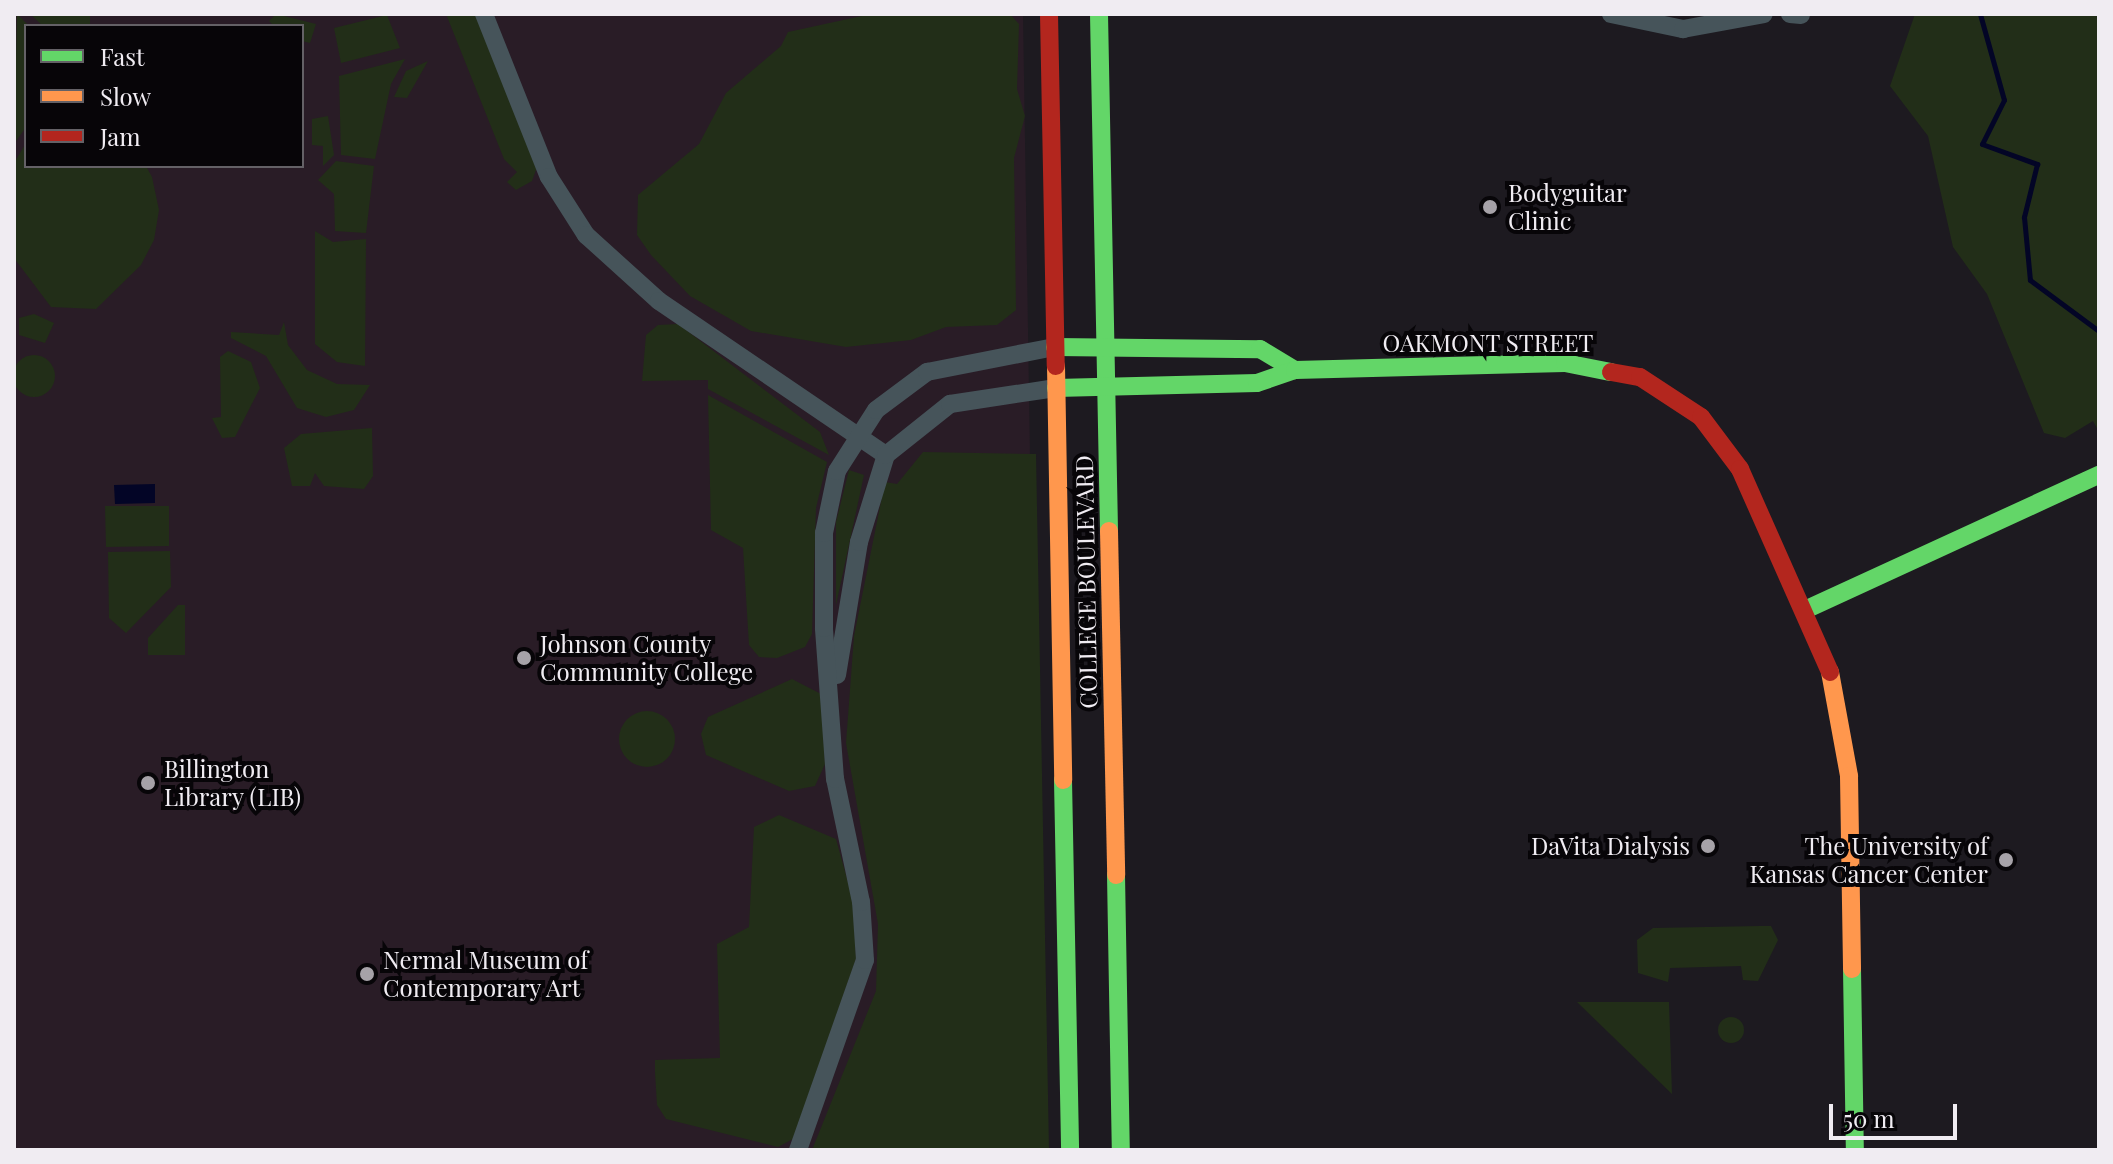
<!DOCTYPE html>
<html>
<head>
<meta charset="utf-8">
<style>
  body { margin:0 }
  #map { position:relative; width:2113px; height:1164px; overflow:hidden; background:#1d1a20; font-family:"Playfair Display",serif }
  div>[style] { position:absolute }
  .education>* { inset:0; background:#291c26 }
  .green>* { inset:0; background:#222e18 }
  .round { border-radius:50% }
  .water>* { inset:0; background:#030526 }
  .stream>* { height:5px; margin:-2.5px; padding:0 2.5px; transform-origin:2.5px; border-radius:2.5px; background:#030526 }
  .street>* { height:18px; margin:-9px; padding:0 9px; transform-origin:9px; border-radius:9px; background:#46545a }
  .fast>* { height:18px; margin:-9px; padding:0 9px; transform-origin:9px; border-radius:9px; background:#63d668 }
  .slow>* { height:18px; margin:-9px; padding:0 9px; transform-origin:9px; border-radius:9px; background:#ff974d }
  .jam>* { height:18px; margin:-9px; padding:0 9px; transform-origin:9px; border-radius:9px; background:#b3261e }
  .dots>* { width:22px; height:22px; translate:-50% -50%; box-sizing:border-box; border:4px solid #070508; border-radius:50% }
  span { translate:-50% -50%; white-space:nowrap; text-align:center; line-height:1.15; -webkit-text-stroke:8px #070508; paint-order:stroke }
  .poi-label { font-size:24px; color:#f0ecf2 }
  .left { translate:0 -50%; text-align:left }
  .right { translate:-100% -50%; text-align:right }
  .street-label { font-size:24px; color:#f0ecf2 }
  .frame { position:absolute; inset:0; border:16px solid #f0ecf2; pointer-events:none }
  .legend { position:absolute; left:24px; top:24px; width:280px; height:144px; box-sizing:border-box; background:#070508; border:2px solid #646166; margin:0; padding:10px 14px; list-style:none; font-size:24px; color:#f0ecf2 }
  .legend li { display:flex; align-items:center; gap:16px; height:40px }
  .legend b { width:40px; border:2px solid #646166 }
  .scale { position:absolute; left:1829px; top:1104px; width:128px; height:36px; box-sizing:border-box; border:4px solid #f0ecf2; border-top:0; padding-left:10px; font-size:24px; line-height:28px; white-space:nowrap; color:#f0ecf2; -webkit-text-stroke:6px #070508; paint-order:stroke }
</style>
</head>
<body>
<div id="map">
  <div class="education">
    <i style="clip-path:polygon(evenodd,14px 14px,1023px 14px,1041px 1150px,14px 1150px,14px 14px,26px 26px,302px 26px,302px 166px,26px 166px,26px 26px)"></i>
  </div>
  <div class="green">
    <i style="clip-path:polygon(17px 14px,29px 26px,26px 127px,14px 144px)"></i>
    <i style="clip-path:polygon(30px 14px,90px 14px,90px 24px,43px 26px)"></i>
    <i style="clip-path:polygon(276px 14px,316px 24px,310px 43px,302px 41px,302px 26px,274px 26px,269px 21px)"></i>
    <i style="clip-path:polygon(446px 14px,476px 14px,537px 167px,532px 181px,516px 190px,507px 182px,517px 172px,504px 159px)"></i>
    <i style="clip-path:polygon(871px 14px,1010px 14px,1019px 24px,1017px 89px,1025px 116px,1014px 158px,1016px 310px,997px 325px,946px 327px,911px 340px,846px 347px,751px 331px,690px 296px,651px 255px,637px 235px,638px 195px,699px 144px,726px 93px,781px 46px,788px 32px)"></i>
    <i style="clip-path:polygon(1915px 14px,2099px 14px,2099px 432px,2093px 421px,2065px 438px,2044px 433px,1987px 294px,1953px 247px,1928px 136px,1890px 86px)"></i>
    <i style="clip-path:polygon(387px 15px,400px 48px,341px 63px,334px 28px)"></i>
    <i style="clip-path:polygon(405px 59px,391px 84px,375px 159px,341px 155px,339px 76px)"></i>
    <i style="clip-path:polygon(428px 61px,407px 98px,394px 97px,406px 71px)"></i>
    <i style="clip-path:polygon(328px 116px,334px 155px,323px 166px,323px 146px,312px 145px,312px 119px)"></i>
    <i style="clip-path:polygon(26px 143px,26px 166px,146px 166px,152px 177px,159px 210px,154px 240px,141px 265px,96px 309px,51px 307px,14px 258px,14px 163px)"></i>
    <i style="clip-path:polygon(336px 161px,374px 166px,366px 233px,335px 231px,334px 194px,318px 180px)"></i>
    <i style="clip-path:polygon(315px 231px,333px 242px,366px 239px,365px 366px,337px 362px,315px 344px)"></i>
    <i style="clip-path:polygon(34px 314px,54px 323px,45px 343px,19px 335px,19px 318px)"></i>
    <i style="clip-path:polygon(284px 322px,288px 345px,307px 370px,337px 384px,370px 385px,354px 410px,326px 417px,297px 408px,266px 356px,231px 338px,231px 332px,279px 335px)"></i>
    <i style="clip-path:polygon(678px 324px,820px 432px,829px 455px,708px 389px,708px 380px,642px 381px,646px 335px,658px 325px)"></i>
    <i style="clip-path:polygon(228px 351px,251px 362px,260px 388px,235px 437px,222px 438px,212px 418px,221px 417px,220px 357px)"></i>
    <i class="round" style="left:13px;top:355px;width:42px;height:42px"></i>
    <i style="clip-path:polygon(708px 395px,827px 462px,816px 508px,812px 634px,805px 647px,777px 658px,759px 657px,749px 645px,743px 548px,711px 530px)"></i>
    <i style="clip-path:polygon(372px 428px,373px 476px,364px 489px,324px 486px,315px 473px,310px 486px,292px 486px,284px 448px,301px 434px)"></i>
    <i style="clip-path:polygon(923px 452px,1036px 454px,1049px 1150px,812px 1150px,876px 991px,878px 924px,846px 743px,854px 636px,885px 482px,897px 484px)"></i>
    <i style="clip-path:polygon(849px 470px,864px 475px,836px 605px,836px 522px)"></i>
    <i style="clip-path:polygon(105px 506px,169px 506px,169px 546px,106px 547px)"></i>
    <i style="clip-path:polygon(170px 551px,171px 587px,126px 633px,109px 618px,108px 552px)"></i>
    <i style="clip-path:polygon(178px 605px,185px 605px,185px 655px,148px 655px,148px 638px)"></i>
    <i style="clip-path:polygon(792px 679px,821px 694px,825px 764px,815px 786px,789px 791px,706px 755px,701px 734px,708px 717px)"></i>
    <i class="round" style="left:619px;top:711px;width:56px;height:56px"></i>
    <i style="clip-path:polygon(779px 815px,836px 839px,854px 904px,856px 959px,793px 1139px,778px 1147px,666px 1119px,657px 1105px,655px 1072px,655px 1060px,720px 1058px,717px 944px,749px 927px,754px 827px)"></i>
    <i style="clip-path:polygon(1761px 926px,1771px 926px,1778px 940px,1758px 981px,1743px 980px,1741px 966px,1670px 968px,1668px 982px,1638px 973px,1637px 940px,1653px 928px)"></i>
    <i style="clip-path:polygon(1577px 1002px,1669px 1002px,1672px 1094px)"></i>
    <i class="round" style="left:1718px;top:1017px;width:26px;height:26px"></i>
  </div>
  <div class="water">
    <i style="clip-path:polygon(155px 484px,155px 503px,115px 504px,114px 485px)"></i>
  </div>
  <div class="stream">
    <i style="left:1980px;top:14px;width:89px;rotate:74.4deg"></i>
    <i style="left:2004px;top:100px;width:49px;rotate:116.6deg"></i>
    <i style="left:1982px;top:144px;width:59px;rotate:20deg"></i>
    <i style="left:2037px;top:164px;width:55px;rotate:103.8deg"></i>
    <i style="left:2024px;top:217px;width:63px;rotate:84.6deg"></i>
    <i style="left:2030px;top:280px;width:86px;rotate:36.5deg"></i>
  </div>
  <div class="street">
    <i style="left:484px;top:14px;width:175px;rotate:68.3deg"></i>
    <i style="left:549px;top:177px;width:69px;rotate:57.5deg"></i>
    <i style="left:586px;top:235px;width:98px;rotate:42.1deg"></i>
    <i style="left:659px;top:301px;width:274px;rotate:34.2deg"></i>
    <i style="left:1611px;top:14px;width:74px;rotate:11.8deg"></i>
    <i style="left:1683px;top:29px;width:82px;rotate:-10.5deg"></i>
    <i style="left:1790px;top:14px;width:11px;rotate:5deg"></i>
    <i style="left:837px;top:675px;width:135px;rotate:-80.6deg"></i>
    <i style="left:859px;top:542px;width:91px;rotate:-72.8deg"></i>
    <i style="left:886px;top:455px;width:82px;rotate:-38.6deg"></i>
    <i style="left:950px;top:404px;width:107px;rotate:-8.6deg"></i>
    <i style="left:798px;top:1150px;width:201px;rotate:-70.6deg"></i>
    <i style="left:865px;top:960px;width:58px;rotate:-93.9deg"></i>
    <i style="left:861px;top:902px;width:126px;rotate:-101.9deg"></i>
    <i style="left:835px;top:779px;width:151px;rotate:-94.2deg"></i>
    <i style="left:824px;top:628px;width:95px;rotate:-90deg"></i>
    <i style="left:824px;top:533px;width:63px;rotate:-78.2deg"></i>
    <i style="left:837px;top:471px;width:72px;rotate:-57.4deg"></i>
    <i style="left:876px;top:410px;width:64px;rotate:-36.7deg"></i>
    <i style="left:927px;top:372px;width:130px;rotate:-11.1deg"></i>
  </div>
  <div class="fast">
    <i style="left:1099px;top:14px;width:517px;rotate:88.89deg"></i>
    <i style="left:1055px;top:347px;width:205px;rotate:0.6deg"></i>
    <i style="left:1260px;top:349px;width:41px;rotate:31deg"></i>
    <i style="left:1056px;top:388px;width:201px;rotate:-1.4deg"></i>
    <i style="left:1257px;top:383px;width:40px;rotate:-18.9deg"></i>
    <i style="left:1295px;top:370px;width:270px;rotate:-1.5deg"></i>
    <i style="left:1565px;top:363px;width:47px;rotate:11.1deg"></i>
    <i style="left:1807px;top:609px;width:321px;rotate:-24.7deg"></i>
    <i style="left:1063px;top:780px;width:370px;rotate:88.9deg"></i>
    <i style="left:1116px;top:875px;width:275px;rotate:89deg"></i>
    <i style="left:1852px;top:969px;width:181px;rotate:89.1deg"></i>
  </div>
  <div class="slow">
    <i style="left:1056px;top:366px;width:414px;rotate:89deg"></i>
    <i style="left:1109px;top:531px;width:344px;rotate:88.8deg"></i>
    <i style="left:1830px;top:672px;width:106px;rotate:79.6deg"></i>
    <i style="left:1849px;top:776px;width:193px;rotate:89.1deg"></i>
  </div>
  <div class="jam">
    <i style="left:1049px;top:14px;width:352px;rotate:88.9deg"></i>
    <i style="left:1611px;top:372px;width:29px;rotate:10deg"></i>
    <i style="left:1640px;top:377px;width:73px;rotate:33.3deg"></i>
    <i style="left:1701px;top:417px;width:65px;rotate:53.1deg"></i>
    <i style="left:1740px;top:469px;width:222px;rotate:66.1deg"></i>
  </div>
  <div class="dots">
    <i style="left:1490px;top:207px;background:#a6a2a8"></i>
    <i style="left:524px;top:658px;background:#a6a2a8"></i>
    <i style="left:148px;top:783px;background:#a6a2a8"></i>
    <i style="left:1708px;top:846px;background:#a6a2a8"></i>
    <i style="left:2006px;top:860px;background:#a6a2a8"></i>
    <i style="left:367px;top:974px;background:#a6a2a8"></i>
  </div>
  <div class="poi-label">
    <span class="left" style="left:1508px;top:207px">Bodyguitar<br>Clinic</span>
    <span class="left" style="left:540px;top:658px">Johnson County<br>Community College</span>
    <span class="left" style="left:164px;top:783px">Billington<br>Library (LIB)</span>
    <span class="right" style="left:1690px;top:846px">DaVita Dialysis</span>
    <span class="right" style="left:1988px;top:860px">The University of<br>Kansas Cancer Center</span>
    <span class="left" style="left:383px;top:974px">Nermal Museum of<br>Contemporary Art</span>
  </div>
  <div class="street-label">
    <span style="left:1488px;top:343px">OAKMONT STREET</span>
    <span style="left:1086px;top:582px;rotate:-91deg">COLLEGE BOULEVARD</span>
  </div>
  <div class="frame"></div>
  <ul class="legend">
  <li><b style="height:10px;background:#63d668"></b>Fast</li>
  <li><b style="height:10px;background:#ff974d"></b>Slow</li>
  <li><b style="height:10px;background:#b3261e"></b>Jam</li>
  </ul>
  <div class="scale">50 m</div>
</div>
</body>
</html>
